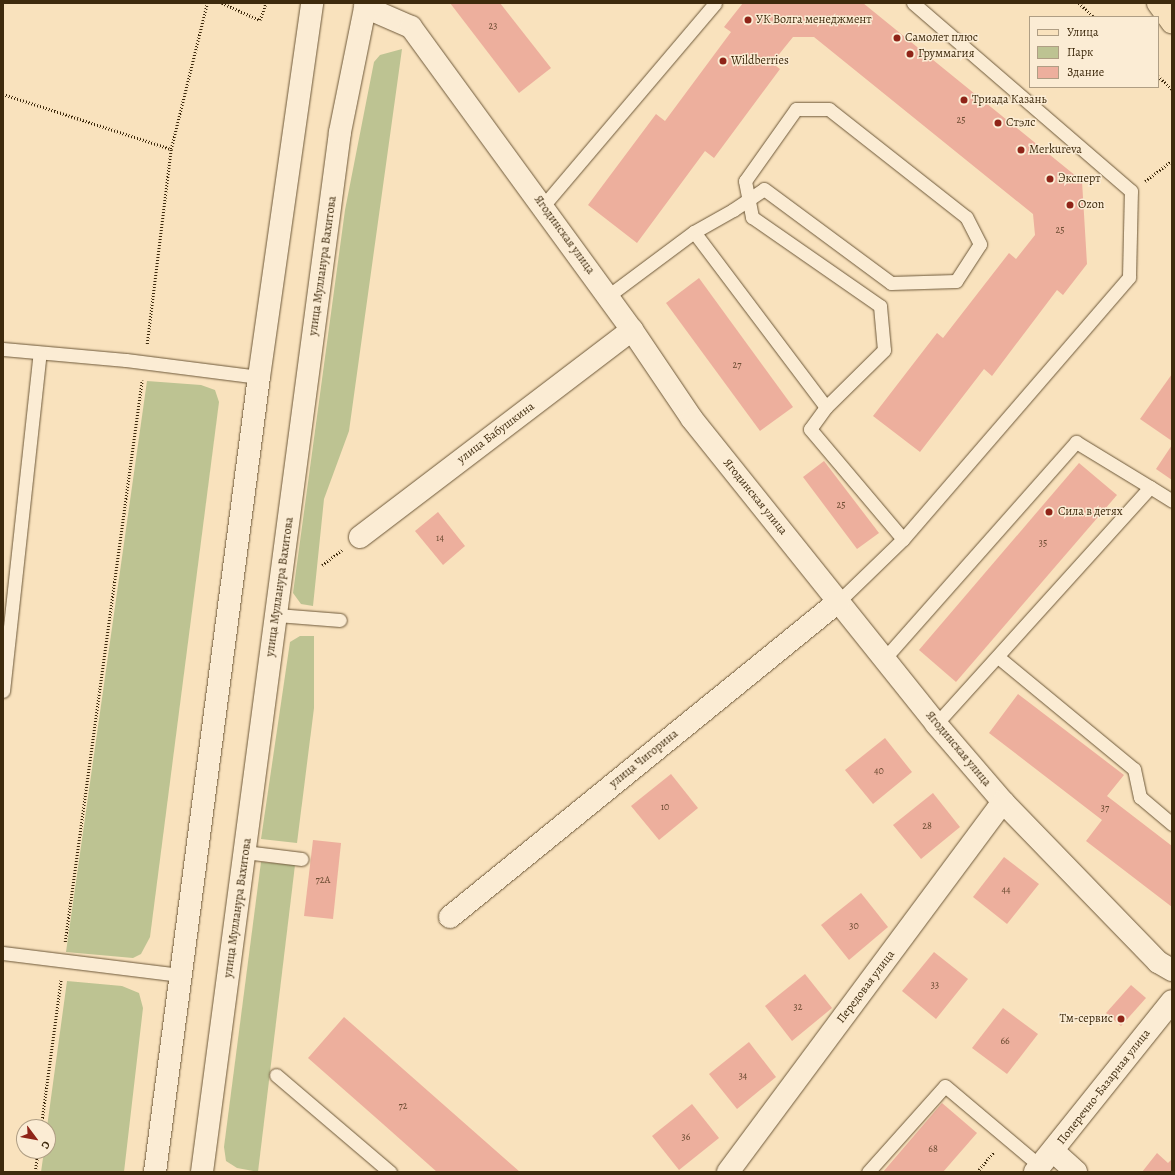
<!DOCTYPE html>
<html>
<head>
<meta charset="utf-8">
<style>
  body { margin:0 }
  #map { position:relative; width:1175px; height:1175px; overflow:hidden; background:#f9e2bd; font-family:Alegreya,serif }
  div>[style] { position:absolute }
  .green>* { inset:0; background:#bdc392 }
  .building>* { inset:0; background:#edaf9d }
  .path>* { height:2.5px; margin-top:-1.25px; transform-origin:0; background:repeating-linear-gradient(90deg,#3e2a0d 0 1px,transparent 0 3px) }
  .roads { filter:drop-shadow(0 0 1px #6d5839) drop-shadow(0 0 1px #6d5839) }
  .lane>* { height:13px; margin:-6.5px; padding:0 6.5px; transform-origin:6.5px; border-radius:6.5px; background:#fbecd4 }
  .street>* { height:22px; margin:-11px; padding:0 11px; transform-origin:11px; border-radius:11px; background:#fbecd4 }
  .secondary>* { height:22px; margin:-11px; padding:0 11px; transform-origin:11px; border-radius:11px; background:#fbecd4 }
  .primary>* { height:22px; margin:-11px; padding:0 11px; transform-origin:11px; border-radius:11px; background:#f9e2bd }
  .dots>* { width:11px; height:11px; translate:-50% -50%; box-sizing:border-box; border:2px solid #fbecd4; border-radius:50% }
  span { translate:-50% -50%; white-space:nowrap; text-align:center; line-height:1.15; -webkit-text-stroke:3px #fbecd4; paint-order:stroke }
  .number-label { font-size:10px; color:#6a4b31 }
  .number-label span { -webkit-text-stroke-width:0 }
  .poi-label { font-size:12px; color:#3e2a0d }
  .left { translate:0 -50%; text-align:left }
  .right { translate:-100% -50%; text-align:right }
  .street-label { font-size:12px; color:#3e2a0d }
  .frame { position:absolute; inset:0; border:4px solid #3e2a0d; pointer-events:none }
  .legend { position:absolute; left:1029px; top:16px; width:130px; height:72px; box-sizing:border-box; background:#fbecd4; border:1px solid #af9e84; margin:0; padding:5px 7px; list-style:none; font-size:12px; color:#3e2a0d }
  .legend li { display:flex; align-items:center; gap:8px; height:20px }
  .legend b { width:20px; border:1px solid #af9e84 }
  .north { position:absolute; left:16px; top:1119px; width:40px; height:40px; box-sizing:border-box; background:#fbecd4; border:1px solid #af9e84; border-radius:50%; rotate:122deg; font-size:11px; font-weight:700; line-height:16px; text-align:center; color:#3e2a0d }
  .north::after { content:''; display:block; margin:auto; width:14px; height:18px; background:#8f2418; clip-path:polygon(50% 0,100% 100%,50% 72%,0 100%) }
</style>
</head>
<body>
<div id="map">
  <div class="green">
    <i style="clip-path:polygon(402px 49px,349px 431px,324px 499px,313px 606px,301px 604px,293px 593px,345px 210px,374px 62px,380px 55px)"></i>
    <i style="clip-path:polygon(147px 381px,201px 385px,215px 390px,219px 402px,150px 937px,141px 954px,133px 958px,66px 952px)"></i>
    <i style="clip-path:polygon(300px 636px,314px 636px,314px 708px,297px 843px,261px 839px,290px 642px)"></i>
    <i style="clip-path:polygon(261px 862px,295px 865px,258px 1172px,237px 1168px,226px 1161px,224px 1147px)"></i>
    <i style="clip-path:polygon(67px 981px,122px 986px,139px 993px,143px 1008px,124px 1172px,41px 1172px,44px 1151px,48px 1151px,47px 1127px)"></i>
  </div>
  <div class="building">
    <i style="clip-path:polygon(450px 3px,500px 3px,551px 68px,519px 93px)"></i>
    <i style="clip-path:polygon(743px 3px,863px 3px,1082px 181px,1087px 264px,1063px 295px,1057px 290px,992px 376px,984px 369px,920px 452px,873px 416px,937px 333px,943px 338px,1009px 253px,1016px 259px,1035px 235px,1033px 214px,814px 37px,793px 37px,772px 63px,780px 69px,714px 158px,705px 151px,637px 243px,588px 205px,656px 114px,665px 121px,731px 32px,724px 27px)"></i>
    <i style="clip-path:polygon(699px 278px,793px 407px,760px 431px,666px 303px)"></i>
    <i style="clip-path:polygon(1172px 374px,1172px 441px,1140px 419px)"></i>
    <i style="clip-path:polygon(1172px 445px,1172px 480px,1156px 469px)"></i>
    <i style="clip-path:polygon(824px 461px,879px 533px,857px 549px,803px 477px)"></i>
    <i style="clip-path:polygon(1079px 463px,1117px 495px,956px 682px,919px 650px)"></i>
    <i style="clip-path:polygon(438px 512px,465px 546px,443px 565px,415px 531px)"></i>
    <i style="clip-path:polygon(1018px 694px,1124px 775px,1107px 796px,1172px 846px,1172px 907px,1086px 841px,1102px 820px,989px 733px)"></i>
    <i style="clip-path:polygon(885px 738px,912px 772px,873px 804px,845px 770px)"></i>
    <i style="clip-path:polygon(671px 774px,698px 808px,659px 840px,631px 806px)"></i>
    <i style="clip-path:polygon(933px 793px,960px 827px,921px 859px,893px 825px)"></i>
    <i style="clip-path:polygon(313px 840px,341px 843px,333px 919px,304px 916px)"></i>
    <i style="clip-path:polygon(1004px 857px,1039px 884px,1007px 924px,973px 897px)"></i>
    <i style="clip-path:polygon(861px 893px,888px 927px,849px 960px,821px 925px)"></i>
    <i style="clip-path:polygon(934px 952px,968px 979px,936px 1019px,902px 991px)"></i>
    <i style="clip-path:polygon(805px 974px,832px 1008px,792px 1041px,765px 1006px)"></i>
    <i style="clip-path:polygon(1131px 985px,1146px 998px,1121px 1026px,1106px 1013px)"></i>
    <i style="clip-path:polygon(1003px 1008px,1038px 1034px,1007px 1074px,972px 1048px)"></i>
    <i style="clip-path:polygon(344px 1017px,520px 1172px,437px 1172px,383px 1124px,308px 1058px)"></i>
    <i style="clip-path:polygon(749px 1042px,776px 1077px,737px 1109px,709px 1074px)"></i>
    <i style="clip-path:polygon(942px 1103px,977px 1133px,943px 1172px,883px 1172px)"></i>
    <i style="clip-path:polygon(692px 1104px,719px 1138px,679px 1170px,652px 1136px)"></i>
    <i style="clip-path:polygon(1157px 1153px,1168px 1163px,1172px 1159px,1172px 1172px,1142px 1172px)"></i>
  </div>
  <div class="path">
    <i style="left:222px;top:3px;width:42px;rotate:24.1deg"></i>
    <i style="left:260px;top:20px;width:18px;rotate:-71deg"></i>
    <i style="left:1079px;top:3px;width:21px;rotate:43deg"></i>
    <i style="left:1158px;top:76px;width:19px;rotate:43deg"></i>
    <i style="left:3px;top:94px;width:177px;rotate:18.1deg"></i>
    <i style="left:1145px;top:181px;width:34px;rotate:-37deg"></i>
    <i style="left:147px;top:344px;width:196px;rotate:-83deg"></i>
    <i style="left:171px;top:149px;width:150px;rotate:-76.1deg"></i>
    <i style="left:322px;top:565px;width:25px;rotate:-37deg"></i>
    <i style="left:65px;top:942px;width:567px;rotate:-82.2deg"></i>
    <i style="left:41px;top:1127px;width:149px;rotate:-82.3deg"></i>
    <i style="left:35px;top:1172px;width:21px;rotate:-82deg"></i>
    <i style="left:977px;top:1172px;width:26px;rotate:-50deg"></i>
  </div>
  <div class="roads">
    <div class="lane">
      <i style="left:543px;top:206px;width:266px;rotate:-49.7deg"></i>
      <i style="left:694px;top:232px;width:219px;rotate:53deg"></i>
      <i style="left:608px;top:296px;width:107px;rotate:-36.7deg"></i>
      <i style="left:694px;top:232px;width:45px;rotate:-29.4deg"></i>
      <i style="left:733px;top:210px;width:37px;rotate:-34deg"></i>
      <i style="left:764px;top:189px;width:158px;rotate:36.5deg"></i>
      <i style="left:891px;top:283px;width:65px;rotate:-1.8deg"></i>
      <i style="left:956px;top:281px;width:44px;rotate:-57deg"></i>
      <i style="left:980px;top:244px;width:30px;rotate:-117deg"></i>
      <i style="left:966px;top:217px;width:174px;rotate:-141.8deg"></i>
      <i style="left:829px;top:109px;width:33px;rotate:180deg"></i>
      <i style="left:796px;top:109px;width:88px;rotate:125.3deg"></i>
      <i style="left:745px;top:181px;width:37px;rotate:79deg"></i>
      <i style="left:752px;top:217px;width:156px;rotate:34.8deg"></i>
      <i style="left:880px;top:306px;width:44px;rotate:84.8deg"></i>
      <i style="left:884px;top:350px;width:81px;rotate:135.5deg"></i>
      <i style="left:826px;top:407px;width:27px;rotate:126deg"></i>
      <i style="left:810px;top:429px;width:144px;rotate:49.8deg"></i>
      <i style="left:3px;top:349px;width:123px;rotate:5.1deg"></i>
      <i style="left:126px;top:360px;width:134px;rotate:7.3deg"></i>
      <i style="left:839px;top:601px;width:89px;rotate:-44.1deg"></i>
      <i style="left:903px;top:539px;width:346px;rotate:-49.2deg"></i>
      <i style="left:1129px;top:277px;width:86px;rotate:-88.7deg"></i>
      <i style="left:1131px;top:191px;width:288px;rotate:-139.2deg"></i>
      <i style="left:277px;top:615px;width:63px;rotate:4.5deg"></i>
      <i style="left:998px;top:657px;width:176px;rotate:39.5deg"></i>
      <i style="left:1134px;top:769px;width:29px;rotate:78deg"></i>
      <i style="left:1140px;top:797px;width:42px;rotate:40.2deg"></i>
      <i style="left:884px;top:659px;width:290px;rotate:-48.5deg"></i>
      <i style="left:1076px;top:442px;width:87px;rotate:31.3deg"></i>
      <i style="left:3px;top:691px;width:340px;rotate:-83.8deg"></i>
      <i style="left:936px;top:724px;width:319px;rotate:-47.9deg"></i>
      <i style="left:1150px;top:487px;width:26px;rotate:32deg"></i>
      <i style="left:245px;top:852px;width:57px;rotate:7deg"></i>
      <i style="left:3px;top:953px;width:178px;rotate:7.1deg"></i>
      <i style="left:276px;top:1075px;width:150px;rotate:40.4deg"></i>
      <i style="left:868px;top:1172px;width:115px;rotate:-48.2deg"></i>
      <i style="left:945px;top:1086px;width:124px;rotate:40.1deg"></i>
    </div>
    <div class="street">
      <i style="left:365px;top:7px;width:50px;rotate:23.5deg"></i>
      <i style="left:411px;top:27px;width:375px;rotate:53.9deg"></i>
      <i style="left:632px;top:330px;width:107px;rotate:56deg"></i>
      <i style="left:692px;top:419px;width:391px;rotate:51.3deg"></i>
      <i style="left:936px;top:724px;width:103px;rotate:49.3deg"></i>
      <i style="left:1003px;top:802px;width:223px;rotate:45.9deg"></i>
      <i style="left:1158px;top:962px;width:16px;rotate:30deg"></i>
      <i style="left:360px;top:537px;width:342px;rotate:-37.3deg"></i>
      <i style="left:450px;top:917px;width:501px;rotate:-39.09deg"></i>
      <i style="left:1053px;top:1151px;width:31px;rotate:42deg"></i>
      <i style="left:728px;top:1172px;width:461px;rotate:-53.4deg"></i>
      <i style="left:1035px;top:1172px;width:219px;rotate:-51.3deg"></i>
    </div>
    <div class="secondary">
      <i style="left:155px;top:1172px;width:802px;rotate:-82.55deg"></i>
      <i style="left:259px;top:377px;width:378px;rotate:-81.9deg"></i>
      <i style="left:202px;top:1172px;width:1049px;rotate:-82.44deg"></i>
      <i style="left:340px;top:132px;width:132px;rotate:-78.6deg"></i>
    </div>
    <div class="primary">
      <i style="left:1158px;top:3px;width:24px;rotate:54deg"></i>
    </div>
  </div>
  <div class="dots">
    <i style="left:748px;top:20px;background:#8f2418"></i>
    <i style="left:897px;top:38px;background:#8f2418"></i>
    <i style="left:910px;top:54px;background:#8f2418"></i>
    <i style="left:723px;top:61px;background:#8f2418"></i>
    <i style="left:964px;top:100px;background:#8f2418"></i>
    <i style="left:998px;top:123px;background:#8f2418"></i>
    <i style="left:1021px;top:150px;background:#8f2418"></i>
    <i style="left:1050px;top:179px;background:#8f2418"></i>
    <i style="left:1070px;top:205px;background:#8f2418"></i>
    <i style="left:1049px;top:512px;background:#8f2418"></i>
    <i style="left:1121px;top:1019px;background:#8f2418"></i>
  </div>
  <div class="number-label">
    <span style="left:493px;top:26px">23</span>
    <span style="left:961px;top:120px">25</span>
    <span style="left:1060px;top:230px">25</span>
    <span style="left:737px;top:365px">27</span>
    <span style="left:841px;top:505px">25</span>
    <span style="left:440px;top:538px">14</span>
    <span style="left:1043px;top:543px">35</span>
    <span style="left:879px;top:771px">40</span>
    <span style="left:665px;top:807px">10</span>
    <span style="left:1105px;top:808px">37</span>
    <span style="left:927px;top:826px">28</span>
    <span style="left:323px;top:880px">72А</span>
    <span style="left:1006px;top:890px">44</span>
    <span style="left:854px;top:926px">30</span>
    <span style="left:935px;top:985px">33</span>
    <span style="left:798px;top:1007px">32</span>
    <span style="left:1005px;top:1041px">66</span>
    <span style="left:743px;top:1076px">34</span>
    <span style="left:403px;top:1106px">72</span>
    <span style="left:686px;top:1137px">36</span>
    <span style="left:933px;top:1149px">68</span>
  </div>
  <div class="poi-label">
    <span class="left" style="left:756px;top:20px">УК Волга менеджмент</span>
    <span class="left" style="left:905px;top:38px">Самолет плюс</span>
    <span class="left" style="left:918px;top:54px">Груммагия</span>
    <span class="left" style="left:731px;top:61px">Wildberries</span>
    <span class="left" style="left:972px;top:100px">Триада Казань</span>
    <span class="left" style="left:1006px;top:123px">Стэлс</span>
    <span class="left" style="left:1029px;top:150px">Merkureva</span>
    <span class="left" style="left:1058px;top:179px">Эксперт</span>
    <span class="left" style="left:1078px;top:205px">Ozon</span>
    <span class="left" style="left:1058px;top:512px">Сила в детях</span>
    <span class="right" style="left:1113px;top:1019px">Тм-сервис</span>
  </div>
  <div class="street-label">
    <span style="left:564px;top:235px;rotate:54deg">Ягодинская улица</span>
    <span style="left:323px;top:266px;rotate:-82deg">улица Мулланура Вахитова</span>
    <span style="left:496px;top:433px;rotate:-37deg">улица Бабушкина</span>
    <span style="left:755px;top:497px;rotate:51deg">Ягодинская улица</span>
    <span style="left:280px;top:587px;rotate:-82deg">улица Мулланура Вахитова</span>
    <span style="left:958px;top:749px;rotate:50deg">Ягодинская улица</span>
    <span style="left:644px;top:759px;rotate:-39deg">улица Чигорина</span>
    <span style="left:238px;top:908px;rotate:-82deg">улица Мулланура Вахитова</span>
    <span style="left:866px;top:987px;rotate:-53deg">Передовая улица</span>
    <span style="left:1104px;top:1087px;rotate:-52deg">Поперечно-Базарная улица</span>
  </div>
  <div class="frame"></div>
  <ul class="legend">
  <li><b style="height:5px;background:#f9e2bd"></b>Улица</li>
  <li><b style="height:11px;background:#bdc392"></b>Парк</li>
  <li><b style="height:11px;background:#edaf9d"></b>Здание</li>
  </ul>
  <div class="north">С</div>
</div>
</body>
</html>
